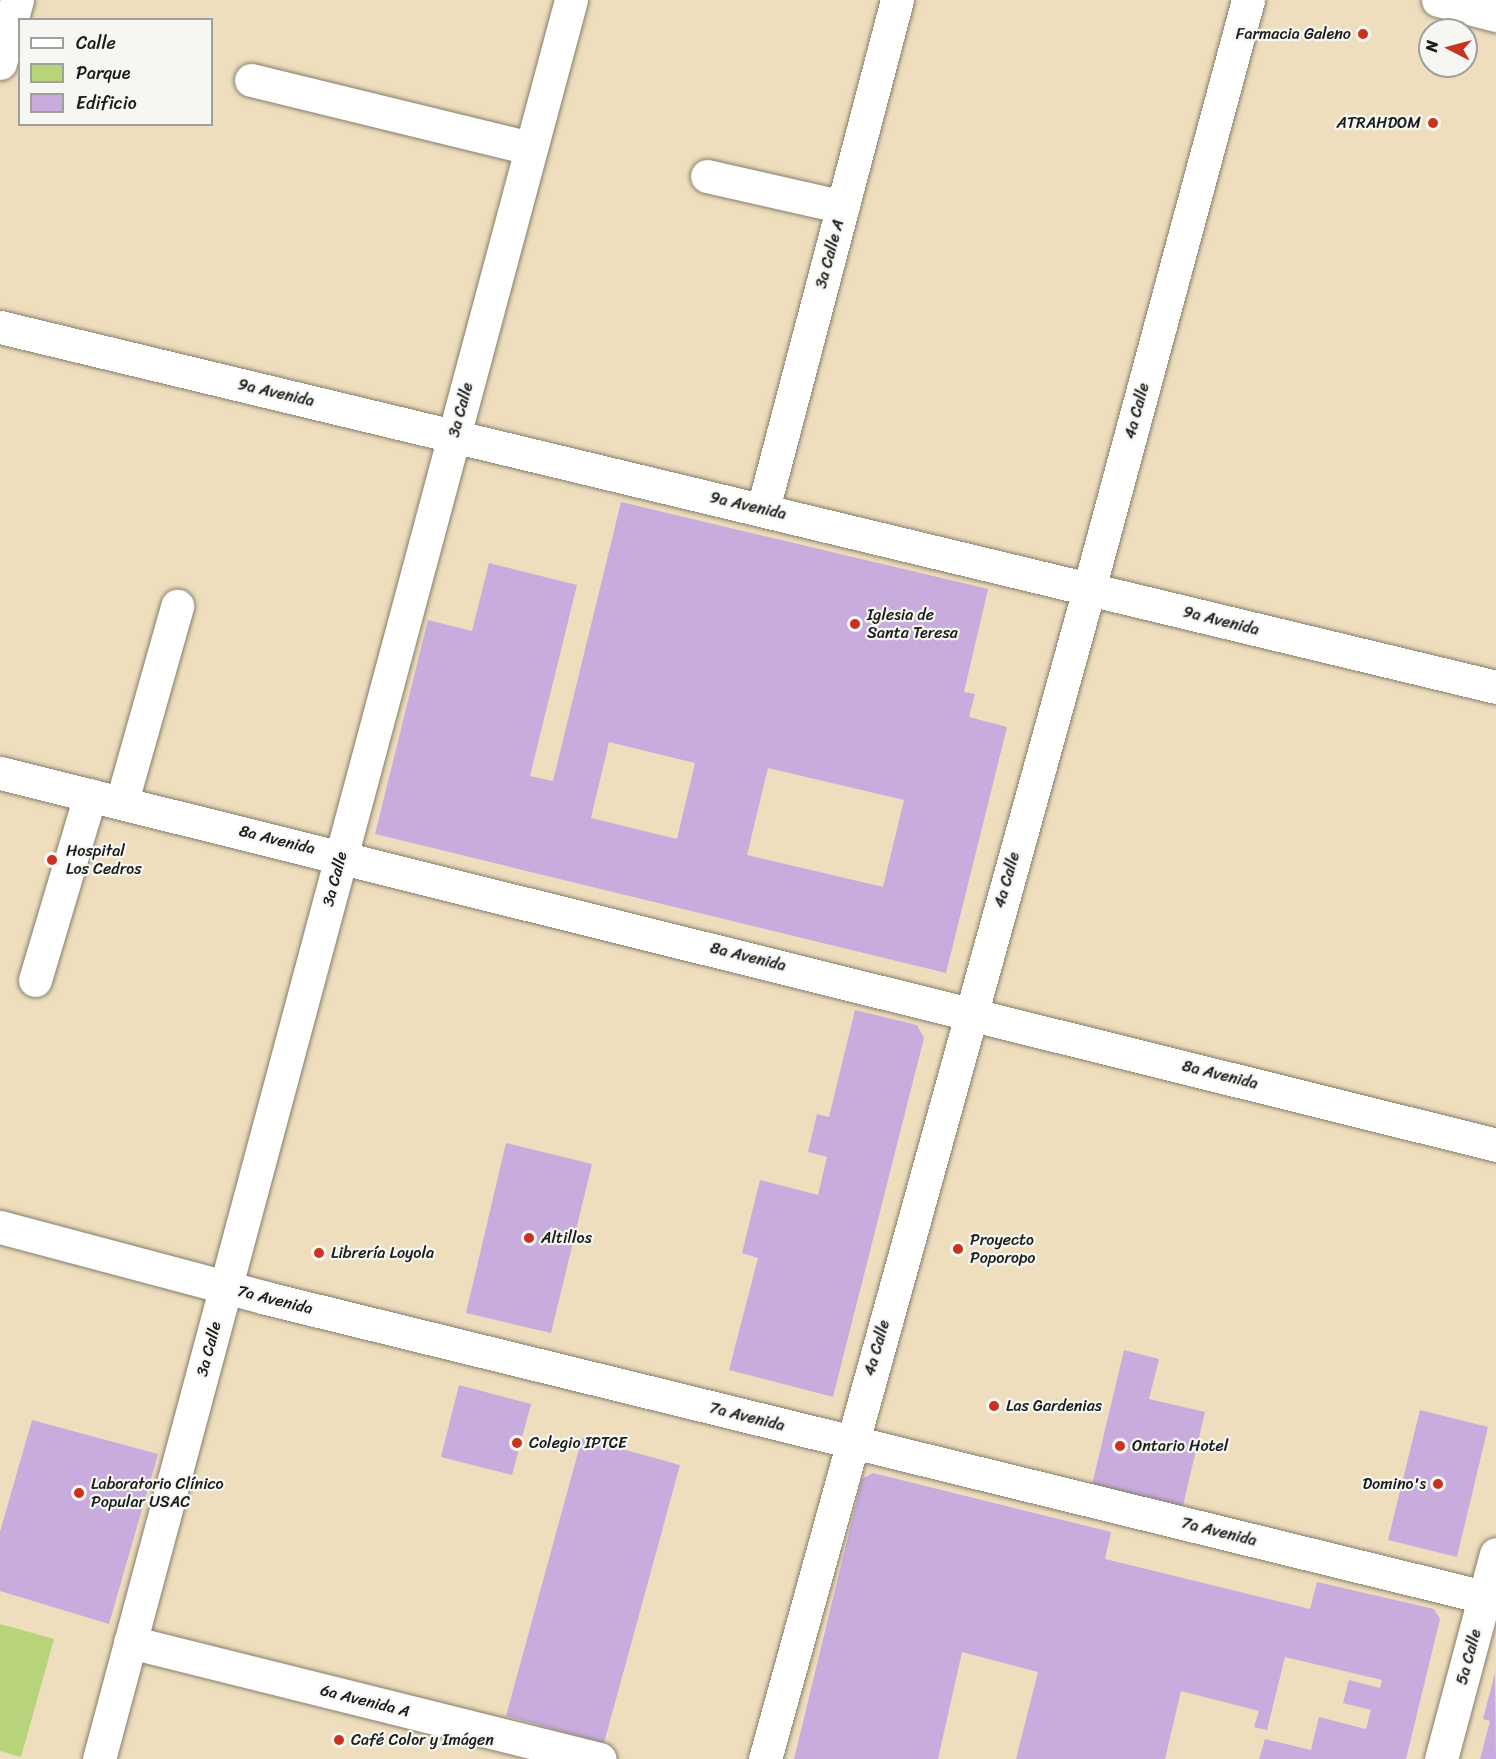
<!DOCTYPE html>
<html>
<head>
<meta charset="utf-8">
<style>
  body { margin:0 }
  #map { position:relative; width:1496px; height:1759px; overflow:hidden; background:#eedebd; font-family:Sriracha,sans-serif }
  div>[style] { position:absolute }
  .green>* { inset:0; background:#b7d47b }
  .building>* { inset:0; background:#c8acde }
  .roads { filter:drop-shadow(0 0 2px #857d6c) drop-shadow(0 0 2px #857d6c) }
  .minor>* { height:33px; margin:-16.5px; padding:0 16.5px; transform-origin:16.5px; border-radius:16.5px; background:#fff }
  .major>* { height:33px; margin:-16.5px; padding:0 16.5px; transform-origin:16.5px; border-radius:16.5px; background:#fff }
  .dots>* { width:16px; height:16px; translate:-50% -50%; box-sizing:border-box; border:3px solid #f6f6f2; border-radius:50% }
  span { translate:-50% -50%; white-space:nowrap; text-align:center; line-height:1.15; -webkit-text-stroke:4.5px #f6f6f2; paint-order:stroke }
  .poi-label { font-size:16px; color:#1c1c1c }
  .right { translate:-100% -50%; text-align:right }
  .left { translate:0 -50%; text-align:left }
  .street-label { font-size:16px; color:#1c1c1c }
  .legend { position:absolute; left:18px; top:18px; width:195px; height:108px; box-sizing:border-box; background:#f6f6f2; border:2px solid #9f9f9c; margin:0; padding:8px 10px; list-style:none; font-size:18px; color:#1c1c1c }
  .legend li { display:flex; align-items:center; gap:12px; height:30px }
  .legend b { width:30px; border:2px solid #9f9f9c }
  .north { position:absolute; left:1418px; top:18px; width:60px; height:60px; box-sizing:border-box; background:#f6f6f2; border:2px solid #9f9f9c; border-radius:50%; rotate:276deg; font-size:16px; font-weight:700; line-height:24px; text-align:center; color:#1c1c1c }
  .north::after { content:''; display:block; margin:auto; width:21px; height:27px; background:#c8321e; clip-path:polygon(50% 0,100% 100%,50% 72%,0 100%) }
</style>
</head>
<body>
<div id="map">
  <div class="green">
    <i style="clip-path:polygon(0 1624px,54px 1639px,21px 1757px,0 1751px)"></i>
  </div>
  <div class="building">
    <i style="clip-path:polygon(evenodd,621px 502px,988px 589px,964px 692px,975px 694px,969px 717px,1007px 727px,946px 973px,375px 834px,428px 620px,472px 631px,489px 563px,577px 585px,530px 776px,553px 781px,621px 502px,609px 742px,695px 763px,677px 839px,591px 818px,609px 742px,621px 502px,768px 768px,904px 800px,883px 887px,747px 855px,768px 768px)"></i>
    <i style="clip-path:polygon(855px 1010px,917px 1025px,924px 1038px,833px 1397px,729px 1370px,758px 1258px,742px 1253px,760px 1180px,818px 1195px,827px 1157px,808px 1152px,817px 1114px,829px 1117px)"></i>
    <i style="clip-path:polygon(506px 1143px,592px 1164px,551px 1333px,466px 1313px)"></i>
    <i style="clip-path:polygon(1124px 1350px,1159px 1359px,1149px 1399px,1205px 1412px,1181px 1514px,1090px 1493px)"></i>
    <i style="clip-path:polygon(459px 1385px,531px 1404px,512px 1475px,441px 1457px)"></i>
    <i style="clip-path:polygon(1420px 1410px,1488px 1427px,1457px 1557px,1388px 1540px)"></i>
    <i style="clip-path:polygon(32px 1420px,158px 1454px,109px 1624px,0 1591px,0 1532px)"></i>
    <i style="clip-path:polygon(582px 1438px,680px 1465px,604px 1743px,506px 1716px)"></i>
    <i style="clip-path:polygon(873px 1473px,1111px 1532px,1105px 1559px,1310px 1609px,1317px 1582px,1434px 1609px,1440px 1619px,1406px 1759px,1259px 1759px,1265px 1739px,1311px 1750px,1319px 1717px,1366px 1729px,1371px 1710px,1343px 1703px,1349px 1680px,1380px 1688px,1382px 1680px,1285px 1657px,1267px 1730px,1254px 1727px,1259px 1711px,1181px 1691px,1165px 1759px,1016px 1759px,1038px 1672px,962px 1652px,938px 1759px,794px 1759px,862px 1479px)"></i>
    <i style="clip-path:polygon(1495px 1673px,1496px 1759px,1480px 1759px,1490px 1721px,1483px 1719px)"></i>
  </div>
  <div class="roads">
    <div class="minor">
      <i style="left:0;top:63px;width:65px;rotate:-74.9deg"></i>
      <i style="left:251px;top:80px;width:288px;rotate:13.7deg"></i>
      <i style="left:707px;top:176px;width:139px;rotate:12.8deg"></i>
      <i style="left:0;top:327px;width:1539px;rotate:13.53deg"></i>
      <i style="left:763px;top:509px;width:526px;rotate:-75.25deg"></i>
      <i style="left:0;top:773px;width:1542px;rotate:13.96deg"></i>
      <i style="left:122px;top:801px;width:203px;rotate:-74.2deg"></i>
      <i style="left:35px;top:980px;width:193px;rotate:-73.4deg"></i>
      <i style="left:130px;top:1642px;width:484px;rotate:14deg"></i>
      <i style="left:99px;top:1759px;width:1821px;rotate:-74.98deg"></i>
      <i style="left:765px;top:1759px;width:1214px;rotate:-74.52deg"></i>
      <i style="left:1089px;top:589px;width:610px;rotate:-74.89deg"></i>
      <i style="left:1441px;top:1759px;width:212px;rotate:-75deg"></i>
    </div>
    <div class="major">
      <i style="left:1438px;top:0;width:60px;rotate:14.5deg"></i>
      <i style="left:0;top:1227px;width:275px;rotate:14.9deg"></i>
      <i style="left:266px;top:1298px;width:1267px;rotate:13.79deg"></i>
    </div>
  </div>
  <div class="dots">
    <i style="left:1363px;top:34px;background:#c8321e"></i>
    <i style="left:1433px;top:123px;background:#c8321e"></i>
    <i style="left:855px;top:624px;background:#c8321e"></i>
    <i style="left:52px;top:860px;background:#c8321e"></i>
    <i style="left:529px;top:1238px;background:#c8321e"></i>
    <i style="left:958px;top:1249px;background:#c8321e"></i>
    <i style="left:319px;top:1253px;background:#c8321e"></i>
    <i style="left:994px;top:1406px;background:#c8321e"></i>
    <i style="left:517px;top:1443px;background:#c8321e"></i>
    <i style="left:1120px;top:1446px;background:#c8321e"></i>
    <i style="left:1438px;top:1484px;background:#c8321e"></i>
    <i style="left:79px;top:1493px;background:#c8321e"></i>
    <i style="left:339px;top:1740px;background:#c8321e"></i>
  </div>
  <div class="poi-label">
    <span class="right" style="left:1351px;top:34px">Farmacia Galeno</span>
    <span class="right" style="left:1421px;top:123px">ATRAHDOM</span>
    <span class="left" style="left:867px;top:624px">Iglesia de<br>Santa Teresa</span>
    <span class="left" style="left:66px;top:860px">Hospital<br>Los Cedros</span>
    <span class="left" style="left:541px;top:1238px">Altillos</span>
    <span class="left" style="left:970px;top:1249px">Proyecto<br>Poporopo</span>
    <span class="left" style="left:331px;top:1253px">Librería Loyola</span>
    <span class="left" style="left:1006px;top:1406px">Las Gardenias</span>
    <span class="left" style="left:529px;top:1443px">Colegio IPTCE</span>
    <span class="left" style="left:1132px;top:1446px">Ontario Hotel</span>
    <span class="left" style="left:91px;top:1493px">Laboratorio Clínico<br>Popular USAC</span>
    <span class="right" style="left:1426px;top:1484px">Domino's</span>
    <span class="left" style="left:351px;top:1740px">Café Color y Imágen</span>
  </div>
  <div class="street-label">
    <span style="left:830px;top:254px;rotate:-75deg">3a Calle A</span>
    <span style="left:276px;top:393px;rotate:13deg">9a Avenida</span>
    <span style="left:461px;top:410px;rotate:-75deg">3a Calle</span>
    <span style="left:1137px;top:411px;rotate:-75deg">4a Calle</span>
    <span style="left:748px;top:506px;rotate:13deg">9a Avenida</span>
    <span style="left:1221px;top:621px;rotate:14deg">9a Avenida</span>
    <span style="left:277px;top:840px;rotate:14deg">8a Avenida</span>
    <span style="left:335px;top:879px;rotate:-75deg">3a Calle</span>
    <span style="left:1007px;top:880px;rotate:-74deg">4a Calle</span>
    <span style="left:748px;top:957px;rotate:14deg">8a Avenida</span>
    <span style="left:1220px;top:1075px;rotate:14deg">8a Avenida</span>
    <span style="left:275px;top:1300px;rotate:14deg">7a Avenida</span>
    <span style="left:877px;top:1348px;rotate:-74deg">4a Calle</span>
    <span style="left:209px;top:1349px;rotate:-75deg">3a Calle</span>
    <span style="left:747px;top:1417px;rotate:14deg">7a Avenida</span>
    <span style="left:1219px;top:1532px;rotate:14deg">7a Avenida</span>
    <span style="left:1469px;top:1657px;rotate:-75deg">5a Calle</span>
    <span style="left:365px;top:1701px;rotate:14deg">6a Avenida A</span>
  </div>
  <ul class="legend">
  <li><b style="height:8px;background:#fff"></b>Calle</li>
  <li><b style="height:16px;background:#b7d47b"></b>Parque</li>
  <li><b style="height:16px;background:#c8acde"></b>Edificio</li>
  </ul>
  <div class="north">N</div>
</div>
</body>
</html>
